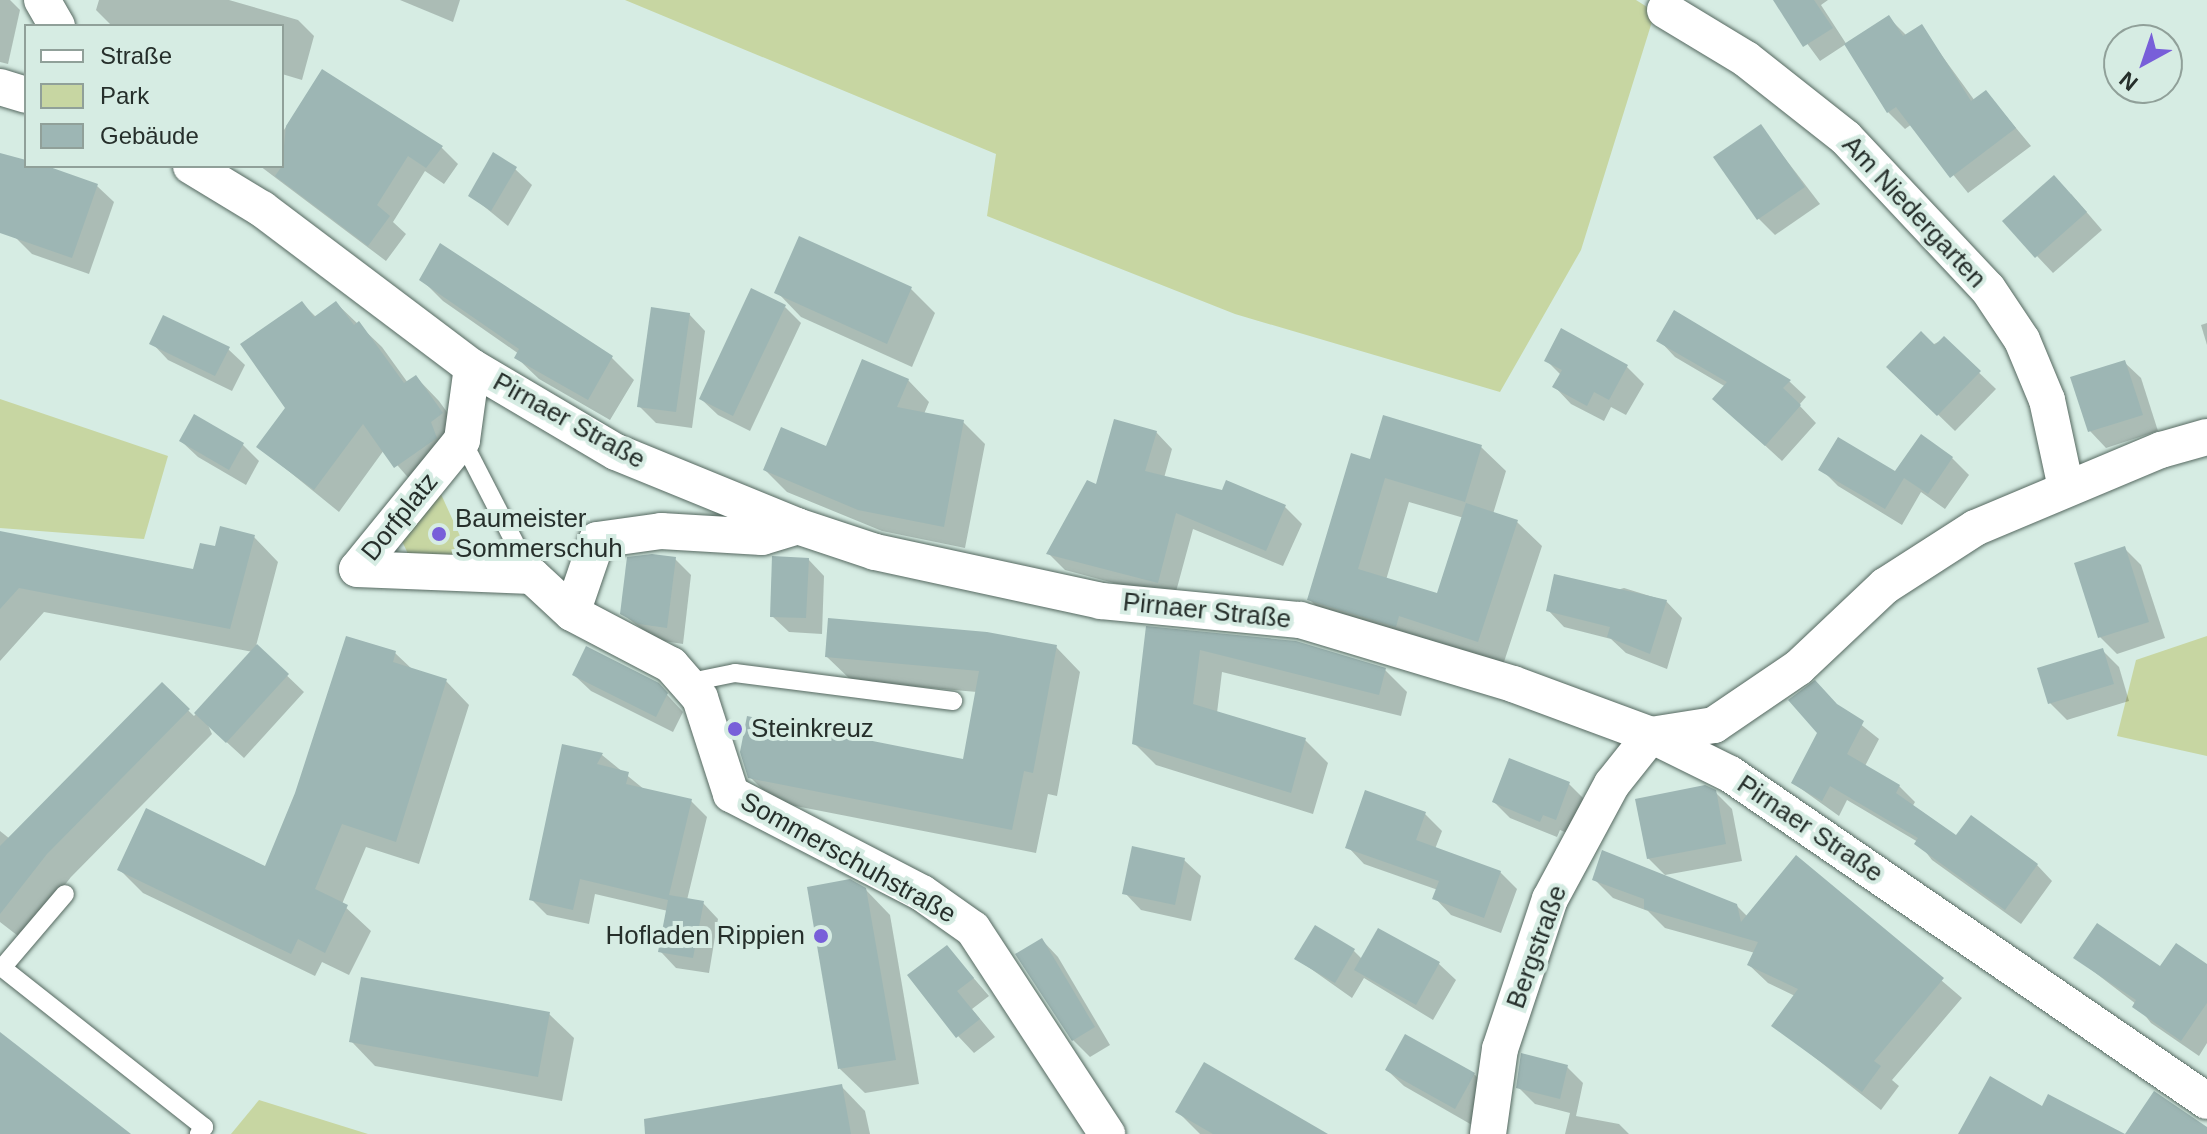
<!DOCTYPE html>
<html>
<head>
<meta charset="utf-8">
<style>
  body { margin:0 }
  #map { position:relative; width:2207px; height:1134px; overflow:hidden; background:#d6ece3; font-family:Arial,sans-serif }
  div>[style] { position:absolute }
  .green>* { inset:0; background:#c7d6a2 }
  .shadow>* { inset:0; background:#0003 }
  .building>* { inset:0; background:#9db6b4 }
  .roads { filter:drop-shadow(0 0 2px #556860) drop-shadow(0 0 2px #556860) }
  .lane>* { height:18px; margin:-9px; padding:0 9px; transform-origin:9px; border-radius:9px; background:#fff }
  .street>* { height:36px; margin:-18px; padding:0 18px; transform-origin:18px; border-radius:18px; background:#fff }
  .dots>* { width:22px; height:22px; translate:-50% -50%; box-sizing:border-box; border:4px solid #d6ece3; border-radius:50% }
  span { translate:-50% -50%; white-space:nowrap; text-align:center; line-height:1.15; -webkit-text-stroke:8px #d6ece3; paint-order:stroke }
  .street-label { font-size:26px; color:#262f2b }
  .poi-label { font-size:26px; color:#262f2b }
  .left { translate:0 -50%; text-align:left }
  .right { translate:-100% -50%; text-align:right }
  .legend { position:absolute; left:24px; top:24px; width:260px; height:144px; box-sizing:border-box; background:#d6ece3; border:2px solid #90a099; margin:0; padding:10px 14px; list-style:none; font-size:24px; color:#262f2b }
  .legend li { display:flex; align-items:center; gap:16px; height:40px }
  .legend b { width:40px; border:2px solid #90a099 }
  .north { position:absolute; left:2103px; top:24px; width:80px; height:80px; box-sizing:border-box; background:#d6ece3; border:2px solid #90a099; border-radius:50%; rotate:220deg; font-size:22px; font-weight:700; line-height:32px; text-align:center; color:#262f2b }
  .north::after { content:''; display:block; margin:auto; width:28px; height:36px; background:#785fd9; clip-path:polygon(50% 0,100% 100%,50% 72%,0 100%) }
</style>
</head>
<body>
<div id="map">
  <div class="green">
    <i style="clip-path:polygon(625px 0,1636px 0,1655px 12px,1581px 250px,1500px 392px,1235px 314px,987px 216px,996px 154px)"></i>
    <i style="clip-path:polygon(0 399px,168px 456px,144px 539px,0 528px)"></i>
    <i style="clip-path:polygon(440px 492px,471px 560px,411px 560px,400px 537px)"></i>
    <i style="clip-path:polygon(2207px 636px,2207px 756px,2117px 736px,2136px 660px)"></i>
    <i style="clip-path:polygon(259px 1100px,368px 1134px,231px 1134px)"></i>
  </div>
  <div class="shadow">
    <i style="clip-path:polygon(0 0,10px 0,20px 10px,8px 64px,0 62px)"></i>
    <i style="clip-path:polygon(99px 0,229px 0,298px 20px,314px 36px,302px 80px,282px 74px,282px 26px,112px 26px,96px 10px)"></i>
    <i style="clip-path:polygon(400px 0,460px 0,453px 22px)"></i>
    <i style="clip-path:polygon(1775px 0,1828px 0,1821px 5px,1847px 45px,1888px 17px,1907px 36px,1921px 27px,1975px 101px,1986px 92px,2031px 146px,1968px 193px,1912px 124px,1905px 129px,1888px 112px,1846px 44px,1820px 61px)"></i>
    <i style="clip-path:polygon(322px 72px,442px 148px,458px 164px,444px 184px,425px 171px,393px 222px,406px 234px,386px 261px,260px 166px,282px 166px,282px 133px)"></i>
    <i style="clip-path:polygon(1761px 127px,1820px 204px,1775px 235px,1758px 218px)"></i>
    <i style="clip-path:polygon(0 155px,97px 186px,114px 202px,89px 274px,32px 254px,15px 237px,0 211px)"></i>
    <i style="clip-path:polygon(515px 169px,532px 185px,508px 226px,470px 195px)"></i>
    <i style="clip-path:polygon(2071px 194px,2102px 230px,2053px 273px,2005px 222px)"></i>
    <i style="clip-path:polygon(421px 279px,612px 358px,634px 380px,610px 420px,539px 379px,517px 358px,519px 354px,443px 301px)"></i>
    <i style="clip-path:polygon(911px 289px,935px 313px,912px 367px,801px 317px,777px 292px)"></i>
    <i style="clip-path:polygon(302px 303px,316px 317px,336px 303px,382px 347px,408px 383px,416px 377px,439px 401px,465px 437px,419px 490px,384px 450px,339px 512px,259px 447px,287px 408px)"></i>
    <i style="clip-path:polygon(785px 307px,801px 323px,750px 431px,718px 415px,701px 399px)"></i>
    <i style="clip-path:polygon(689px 314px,705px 331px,692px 428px,656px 423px,639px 406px)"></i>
    <i style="clip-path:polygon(2207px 323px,2207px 345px,2201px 325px)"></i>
    <i style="clip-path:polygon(1562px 331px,1627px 367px,1644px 384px,1626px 415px,1611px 407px,1604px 421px,1571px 404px,1555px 387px,1561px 375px,1546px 360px)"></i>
    <i style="clip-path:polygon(1944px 339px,1996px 389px,1955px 431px,1889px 367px)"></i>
    <i style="clip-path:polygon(1659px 340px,1789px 381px,1806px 397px,1799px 405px,1816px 423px,1782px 461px,1732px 415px,1726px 387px,1675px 357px)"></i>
    <i style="clip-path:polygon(152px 343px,228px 349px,245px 365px,232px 391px,168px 360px)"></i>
    <i style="clip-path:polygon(2124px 362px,2141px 378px,2158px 431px,2106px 448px,2090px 431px)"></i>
    <i style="clip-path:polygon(908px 380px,929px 402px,924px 414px,963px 422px,985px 444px,965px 548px,882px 531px,787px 492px,765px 470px,827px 448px)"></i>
    <i style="clip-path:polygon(1156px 432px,1172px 449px,1164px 478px,1223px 492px,1227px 483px,1285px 507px,1302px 524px,1283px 566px,1193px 529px,1174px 599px,1065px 570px,1049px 554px,1098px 487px)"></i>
    <i style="clip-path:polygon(181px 441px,243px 445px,259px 461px,246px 485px,198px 457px)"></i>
    <i style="clip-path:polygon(evenodd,1481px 447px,1506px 471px,1493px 514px,1517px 522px,1542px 546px,1503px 665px,1334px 624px,1310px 600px,1372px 462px,1481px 447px,1409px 502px,1464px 518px,1438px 596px,1386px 580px,1409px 502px)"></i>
    <i style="clip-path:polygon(1952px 458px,1969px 475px,1945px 509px,1921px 492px,1902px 525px,1838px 486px,1821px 469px,1896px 474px)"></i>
    <i style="clip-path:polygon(0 534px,194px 571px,216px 549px,254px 537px,278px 562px,256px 646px,304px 692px,244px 758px,208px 725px,212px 734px,71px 877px,22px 939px,0 922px,0 831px,10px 839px,162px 685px,194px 716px,253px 652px,44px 612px,0 661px)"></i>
    <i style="clip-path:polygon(2124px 548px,2141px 565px,2165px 638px,2117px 654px,2100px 637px)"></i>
    <i style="clip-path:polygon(675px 559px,691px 575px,683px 644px,657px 640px,622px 614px)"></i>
    <i style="clip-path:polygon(808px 559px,824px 576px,822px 634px,789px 632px,772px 616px)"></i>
    <i style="clip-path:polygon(1624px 588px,1666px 601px,1682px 618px,1667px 669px,1626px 653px,1611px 639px,1564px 627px,1548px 610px)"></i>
    <i style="clip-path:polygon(1148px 629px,1385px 670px,1407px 692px,1401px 716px,1222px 672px,1217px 713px,1305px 740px,1328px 763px,1313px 814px,1156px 765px,1134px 743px)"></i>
    <i style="clip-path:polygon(1056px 647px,1080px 672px,1057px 796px,1048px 794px,1036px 853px,775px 802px,750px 777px,964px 762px,977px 692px,852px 681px,827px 657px)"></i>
    <i style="clip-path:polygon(2102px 650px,2119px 667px,2129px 701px,2067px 720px,2050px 703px,2040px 669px)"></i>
    <i style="clip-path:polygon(395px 653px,413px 670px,446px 681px,469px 705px,419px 864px,366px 847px,342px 904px,371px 931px,349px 975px,322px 962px,315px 976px,143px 893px,119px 869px,266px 868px,297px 794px)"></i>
    <i style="clip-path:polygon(574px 675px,657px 684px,683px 712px,673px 732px,591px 691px)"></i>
    <i style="clip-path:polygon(1839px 707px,1879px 739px,1865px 766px,1899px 786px,1915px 802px,1912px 807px,1956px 838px,2037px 865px,2052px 881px,2021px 924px,1932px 860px,1918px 842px,1847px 800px,1839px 816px,1793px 783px)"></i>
    <i style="clip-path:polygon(564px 746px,602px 755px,645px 790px,691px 801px,707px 817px,687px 900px,703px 903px,718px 919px,709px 973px,676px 968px,661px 952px,668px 911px,595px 894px,589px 924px,547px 915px,531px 899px)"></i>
    <i style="clip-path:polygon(1569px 784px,1586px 801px,1572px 835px,1560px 830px,1557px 837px,1510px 818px,1494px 802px)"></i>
    <i style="clip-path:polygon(1715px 792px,1732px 809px,1742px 861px,1665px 875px,1648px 858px)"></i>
    <i style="clip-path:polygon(1425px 814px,1442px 831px,1435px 849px,1500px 872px,1517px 889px,1501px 933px,1451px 915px,1435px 898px,1438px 890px,1364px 864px,1348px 847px)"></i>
    <i style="clip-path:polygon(1797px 857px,1962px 998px,1892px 1080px,1899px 1086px,1881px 1110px,1774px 1025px,1795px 996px,1768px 983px,1749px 965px,1755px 953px,1665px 928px,1648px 911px,1613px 898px,1594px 879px,1736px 905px,1748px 917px)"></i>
    <i style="clip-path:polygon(1184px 860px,1201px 876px,1191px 921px,1141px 910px,1125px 893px)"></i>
    <i style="clip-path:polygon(865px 889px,890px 915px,919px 1084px,865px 1093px,840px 1069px)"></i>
    <i style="clip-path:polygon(1379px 930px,1439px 964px,1456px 980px,1433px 1020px,1364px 978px,1352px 998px,1297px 959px,1354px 951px,1363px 960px)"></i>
    <i style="clip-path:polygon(1042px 940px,1058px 957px,1110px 1045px,1090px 1057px,1073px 1040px)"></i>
    <i style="clip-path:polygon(947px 947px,989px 996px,972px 1009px,995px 1037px,974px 1053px,958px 1036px)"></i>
    <i style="clip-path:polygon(2076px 958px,2161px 968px,2207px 967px,2207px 1043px,2199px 1056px,2151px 1023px,2136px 1004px)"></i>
    <i style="clip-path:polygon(549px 1014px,574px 1038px,562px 1101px,375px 1066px,351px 1041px)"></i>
    <i style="clip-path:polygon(1567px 1067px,1583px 1083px,1576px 1116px,1619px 1124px,1629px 1134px,1565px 1134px,1570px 1113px,1535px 1104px,1518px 1087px)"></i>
    <i style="clip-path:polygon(1387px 1070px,1474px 1074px,1491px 1091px,1472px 1125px,1404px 1086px)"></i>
    <i style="clip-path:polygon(841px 1086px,865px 1111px,870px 1134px,681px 1134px)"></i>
    <i style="clip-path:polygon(1178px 1112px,1324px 1134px,1200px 1134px)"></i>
  </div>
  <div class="building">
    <i style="clip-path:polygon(1773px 0,1814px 0,1833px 28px,1803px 47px)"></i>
    <i style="clip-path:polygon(1889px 15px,1903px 36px,1922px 24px,1971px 101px,1986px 90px,2016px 128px,1950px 178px,1896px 107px,1887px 113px,1844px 44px)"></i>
    <i style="clip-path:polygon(322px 69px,443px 146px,426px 168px,408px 156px,377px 205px,390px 216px,368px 246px,275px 176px,282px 166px,286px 126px)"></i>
    <i style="clip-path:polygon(1761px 124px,1805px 187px,1757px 220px,1713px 157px)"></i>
    <i style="clip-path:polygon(493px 152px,517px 167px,491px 211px,468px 196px)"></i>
    <i style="clip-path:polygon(0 153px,26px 160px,26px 166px,47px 166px,98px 184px,72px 258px,0 233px)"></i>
    <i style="clip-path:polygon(2054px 175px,2087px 212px,2035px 258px,2002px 221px)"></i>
    <i style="clip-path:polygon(799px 236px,912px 287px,887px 344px,774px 293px)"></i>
    <i style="clip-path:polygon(440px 243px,613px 356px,588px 400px,514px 358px,519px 349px,419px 280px)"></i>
    <i style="clip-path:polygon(751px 288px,786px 305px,733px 416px,699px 399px)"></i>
    <i style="clip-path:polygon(302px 301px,314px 317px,336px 301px,354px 325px,359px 321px,404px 383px,416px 375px,443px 413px,431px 422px,437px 438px,394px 468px,363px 424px,314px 490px,256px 447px,285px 408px,240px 344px)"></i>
    <i style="clip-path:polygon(651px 307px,690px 313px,676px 412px,637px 407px)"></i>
    <i style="clip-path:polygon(1674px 310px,1791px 380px,1783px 388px,1801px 405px,1765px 446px,1712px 399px,1727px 382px,1656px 341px)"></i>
    <i style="clip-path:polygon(163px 315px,230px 347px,215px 376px,149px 344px)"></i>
    <i style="clip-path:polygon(1561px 328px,1628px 365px,1609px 400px,1594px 392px,1587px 406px,1552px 387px,1562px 370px,1544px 361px)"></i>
    <i style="clip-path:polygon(1921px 331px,1935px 345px,1944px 336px,1981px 371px,1937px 416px,1886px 367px)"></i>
    <i style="clip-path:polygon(862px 359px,909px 379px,897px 407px,964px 420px,944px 527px,858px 510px,763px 470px,781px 427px,826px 446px)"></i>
    <i style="clip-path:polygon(2125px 360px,2143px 415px,2088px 432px,2070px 377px)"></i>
    <i style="clip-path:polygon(194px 414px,244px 443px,229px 470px,179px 441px)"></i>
    <i style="clip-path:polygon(1383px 415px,1482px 445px,1465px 502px,1385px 478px,1358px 569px,1437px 593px,1466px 503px,1518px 520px,1478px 642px,1399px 616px,1396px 627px,1307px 600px,1351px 453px,1370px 459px)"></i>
    <i style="clip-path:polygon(1114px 419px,1157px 431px,1145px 471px,1222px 490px,1226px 480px,1286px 505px,1266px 551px,1176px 513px,1158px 583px,1046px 554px,1087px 480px,1096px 484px)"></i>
    <i style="clip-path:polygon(1921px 434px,1953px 457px,1928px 494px,1904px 478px,1885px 509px,1818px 470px,1838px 437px,1895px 471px)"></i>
    <i style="clip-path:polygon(220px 526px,255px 535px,230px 629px,19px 588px,0 609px,0 531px,193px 569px,200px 543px,215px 546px)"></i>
    <i style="clip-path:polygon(2125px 546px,2149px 622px,2098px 638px,2074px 563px)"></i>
    <i style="clip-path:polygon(652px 554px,676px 557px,667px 628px,639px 624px,620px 614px,627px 557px)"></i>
    <i style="clip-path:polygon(772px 556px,809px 558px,806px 618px,770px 617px)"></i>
    <i style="clip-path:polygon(1554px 574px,1667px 600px,1650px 654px,1607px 637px,1610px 627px,1546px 611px)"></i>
    <i style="clip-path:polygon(828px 618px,987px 632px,1057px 645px,1033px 773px,1024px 771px,1012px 830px,748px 778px,740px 752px,747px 716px,963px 759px,979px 671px,825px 657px)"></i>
    <i style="clip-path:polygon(1146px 626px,1296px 641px,1386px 668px,1379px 695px,1200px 650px,1193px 704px,1306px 738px,1291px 793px,1132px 744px)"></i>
    <i style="clip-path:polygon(346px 636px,396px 651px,393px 662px,447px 679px,396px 842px,342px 824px,315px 889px,348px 905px,325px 953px,298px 939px,291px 954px,117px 870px,146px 808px,265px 866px,295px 793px)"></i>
    <i style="clip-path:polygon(257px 644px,289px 674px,226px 743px,194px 713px)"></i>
    <i style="clip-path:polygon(586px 646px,659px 683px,668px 693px,656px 717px,572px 675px)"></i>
    <i style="clip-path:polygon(2103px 648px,2114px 684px,2048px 704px,2037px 668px)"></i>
    <i style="clip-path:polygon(1815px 680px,1837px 704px,1864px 721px,1847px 754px,1900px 785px,1896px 793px,1956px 835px,1971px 815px,2038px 864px,2005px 910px,1914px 844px,1918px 838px,1830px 786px,1822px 801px,1791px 783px,1817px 733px,1788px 700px)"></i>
    <i style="clip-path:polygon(162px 682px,190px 709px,47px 854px,0 914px,0 846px)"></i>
    <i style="clip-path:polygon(562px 744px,603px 753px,597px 764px,629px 772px,626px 784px,692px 799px,669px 895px,704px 901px,693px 958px,658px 952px,668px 900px,580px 879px,573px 910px,529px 900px)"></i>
    <i style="clip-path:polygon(1509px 758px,1570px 782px,1556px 820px,1543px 815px,1540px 822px,1492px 802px)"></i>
    <i style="clip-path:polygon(1705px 785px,1716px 790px,1726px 844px,1647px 859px,1635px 799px)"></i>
    <i style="clip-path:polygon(1365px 790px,1426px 812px,1416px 840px,1501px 871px,1484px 918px,1432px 899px,1439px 881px,1345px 848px)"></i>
    <i style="clip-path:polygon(1132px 846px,1185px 858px,1175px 905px,1122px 894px)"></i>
    <i style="clip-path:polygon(1602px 850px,1737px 904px,1741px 922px,1796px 855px,1944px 978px,1874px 1061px,1881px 1066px,1862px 1092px,1771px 1026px,1798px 989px,1747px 965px,1758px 942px,1644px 909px,1644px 899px,1592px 880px)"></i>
    <i style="clip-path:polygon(850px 879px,866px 888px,896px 1060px,838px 1069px,807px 887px)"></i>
    <i style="clip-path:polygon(2097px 923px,2160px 966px,2176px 943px,2207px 964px,2207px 1003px,2181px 1041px,2132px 1007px,2136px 1000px,2073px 958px)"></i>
    <i style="clip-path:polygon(1315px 925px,1355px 949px,1335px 983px,1294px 959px)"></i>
    <i style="clip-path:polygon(1378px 928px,1440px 962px,1416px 1005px,1354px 970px)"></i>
    <i style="clip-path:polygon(1042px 938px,1095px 1027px,1072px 1041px,1015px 954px)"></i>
    <i style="clip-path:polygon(947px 945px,974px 978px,957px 991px,980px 1019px,956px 1038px,907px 975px)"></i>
    <i style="clip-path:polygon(361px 977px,550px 1012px,538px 1077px,349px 1042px)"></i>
    <i style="clip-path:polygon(0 1032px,131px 1134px,0 1134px)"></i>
    <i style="clip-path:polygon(1405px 1034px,1475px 1073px,1455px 1109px,1385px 1070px)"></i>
    <i style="clip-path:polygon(1521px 1053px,1568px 1065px,1560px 1099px,1516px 1088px)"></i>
    <i style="clip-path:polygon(1204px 1062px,1328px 1134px,1213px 1134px,1175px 1112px)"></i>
    <i style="clip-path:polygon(1990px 1076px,2042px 1106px,2048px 1094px,2125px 1134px,2154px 1091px,2207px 1127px,2207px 1134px,1958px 1134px)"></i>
    <i style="clip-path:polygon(842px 1084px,851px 1134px,645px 1134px,644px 1119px)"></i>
  </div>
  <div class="roads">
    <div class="lane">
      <i style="left:462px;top:440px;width:153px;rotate:62.8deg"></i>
      <i style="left:686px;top:683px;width:50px;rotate:-11.5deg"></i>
      <i style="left:735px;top:673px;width:220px;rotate:7.3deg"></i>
      <i style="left:0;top:966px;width:260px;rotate:38.3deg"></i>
      <i style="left:204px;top:1127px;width:9px;rotate:126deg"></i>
      <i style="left:2px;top:968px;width:97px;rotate:-49.6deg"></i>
    </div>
    <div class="street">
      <i style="left:42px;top:0;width:30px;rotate:60deg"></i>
      <i style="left:1665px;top:10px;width:95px;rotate:31.2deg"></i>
      <i style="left:1746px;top:59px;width:127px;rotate:38.3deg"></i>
      <i style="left:1846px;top:138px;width:207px;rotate:46.8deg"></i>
      <i style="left:1988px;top:289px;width:61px;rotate:56.3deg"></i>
      <i style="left:2022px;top:340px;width:65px;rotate:67.4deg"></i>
      <i style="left:2047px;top:400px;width:90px;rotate:77.8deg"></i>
      <i style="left:0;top:87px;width:27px;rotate:17deg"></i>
      <i style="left:191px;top:166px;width:83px;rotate:31.2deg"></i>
      <i style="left:262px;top:209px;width:263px;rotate:37deg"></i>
      <i style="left:472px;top:367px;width:167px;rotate:30.6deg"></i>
      <i style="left:616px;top:452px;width:196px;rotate:22.2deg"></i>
      <i style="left:797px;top:526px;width:82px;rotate:18.4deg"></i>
      <i style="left:875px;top:552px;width:231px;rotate:12.2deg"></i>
      <i style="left:1101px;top:601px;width:200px;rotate:5.5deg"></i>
      <i style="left:1300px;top:620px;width:222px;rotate:16.7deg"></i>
      <i style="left:1513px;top:684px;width:147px;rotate:20.3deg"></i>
      <i style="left:1651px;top:735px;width:88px;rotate:26.3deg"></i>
      <i style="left:1730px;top:774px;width:578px;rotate:34.43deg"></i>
      <i style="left:472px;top:367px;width:74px;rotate:97.8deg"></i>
      <i style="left:462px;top:440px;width:166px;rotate:129.1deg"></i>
      <i style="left:357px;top:569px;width:175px;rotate:2.3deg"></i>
      <i style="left:532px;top:576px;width:54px;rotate:42.8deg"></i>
      <i style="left:572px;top:613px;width:112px;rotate:27.7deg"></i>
      <i style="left:671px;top:665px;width:44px;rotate:48.7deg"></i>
      <i style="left:700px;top:698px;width:101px;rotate:72.1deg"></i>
      <i style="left:731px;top:794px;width:215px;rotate:27.4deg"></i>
      <i style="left:922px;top:893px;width:62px;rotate:35.2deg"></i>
      <i style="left:973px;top:929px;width:245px;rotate:56.8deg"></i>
      <i style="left:572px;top:613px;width:77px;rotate:-71.1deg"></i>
      <i style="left:597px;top:540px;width:65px;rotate:-8deg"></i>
      <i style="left:661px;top:531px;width:101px;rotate:3.4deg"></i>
      <i style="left:762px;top:537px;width:37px;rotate:-17deg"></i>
      <i style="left:1651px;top:735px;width:64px;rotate:-9deg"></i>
      <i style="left:1714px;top:725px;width:102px;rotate:-34.2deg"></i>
      <i style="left:1798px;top:668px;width:120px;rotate:-43.3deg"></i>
      <i style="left:1885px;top:586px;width:107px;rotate:-32.8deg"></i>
      <i style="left:1975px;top:528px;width:202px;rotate:-22.8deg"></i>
      <i style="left:2161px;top:450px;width:48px;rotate:-15.8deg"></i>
      <i style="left:1488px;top:1134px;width:86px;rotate:-82deg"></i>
      <i style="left:1500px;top:1049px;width:158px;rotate:-71.6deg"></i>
      <i style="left:1550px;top:899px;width:131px;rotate:-61.7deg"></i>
      <i style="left:1612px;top:784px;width:63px;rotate:-51.5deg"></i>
    </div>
  </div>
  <div class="dots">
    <i style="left:439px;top:534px;background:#785fd9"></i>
    <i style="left:735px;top:729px;background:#785fd9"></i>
    <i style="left:821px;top:936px;background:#785fd9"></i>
  </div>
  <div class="street-label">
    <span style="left:1914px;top:212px;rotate:47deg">Am Niedergarten</span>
    <span style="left:569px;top:421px;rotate:29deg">Pirnaer Straße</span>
    <span style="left:400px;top:517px;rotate:-51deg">Dorfplatz</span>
    <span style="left:1207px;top:611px;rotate:6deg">Pirnaer Straße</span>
    <span style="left:1810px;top:829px;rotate:34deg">Pirnaer Straße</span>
    <span style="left:848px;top:858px;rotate:29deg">Sommerschuhstraße</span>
    <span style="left:1537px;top:947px;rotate:-70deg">Bergstraße</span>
  </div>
  <div class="poi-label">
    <span class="left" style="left:455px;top:534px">Baumeister<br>Sommerschuh</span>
    <span class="left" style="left:751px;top:729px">Steinkreuz</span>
    <span class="right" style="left:805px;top:936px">Hofladen Rippien</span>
  </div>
  <ul class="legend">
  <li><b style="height:10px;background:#fff"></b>Straße</li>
  <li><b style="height:22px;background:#c7d6a2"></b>Park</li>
  <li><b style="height:22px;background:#9db6b4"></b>Gebäude</li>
  </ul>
  <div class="north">N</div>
</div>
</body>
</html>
